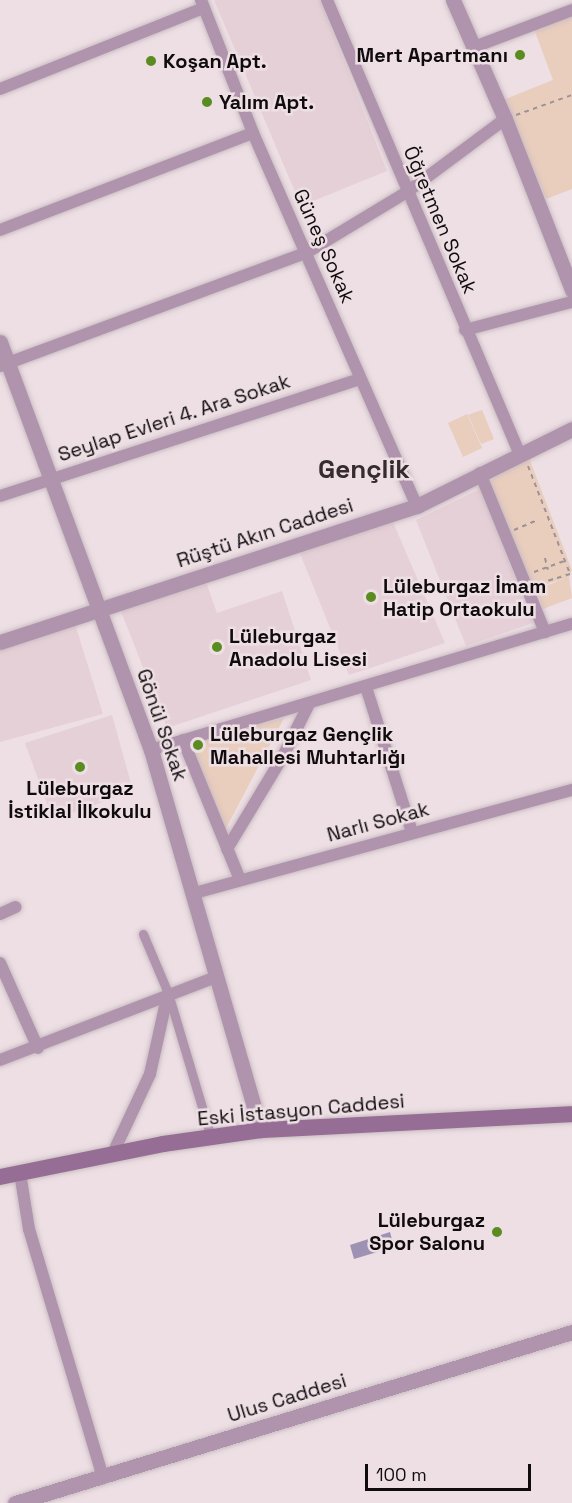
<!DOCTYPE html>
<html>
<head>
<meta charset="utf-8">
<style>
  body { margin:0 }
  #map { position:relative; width:572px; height:1503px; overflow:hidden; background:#eddfe4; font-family:"Space Grotesk",sans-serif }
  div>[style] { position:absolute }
  .built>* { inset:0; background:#e6d0d7 }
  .green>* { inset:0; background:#e9cdbd }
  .water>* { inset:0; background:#9e92b4 }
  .path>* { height:2px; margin-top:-1px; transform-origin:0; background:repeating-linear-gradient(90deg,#9d9396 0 4.5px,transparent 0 9px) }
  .roads { filter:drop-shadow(0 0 2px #cabdc2) drop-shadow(0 0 2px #cabdc2) }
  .pedestrian>* { height:9px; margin:-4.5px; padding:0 4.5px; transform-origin:4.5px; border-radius:4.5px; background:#b094ae }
  .minor>* { height:12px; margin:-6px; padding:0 6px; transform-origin:6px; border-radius:6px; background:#b094ae }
  .tertiary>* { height:15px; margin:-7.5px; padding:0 7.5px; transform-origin:7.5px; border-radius:7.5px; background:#b094ae }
  .secondary>* { height:16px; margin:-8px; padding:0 8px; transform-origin:8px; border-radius:8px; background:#966d94 }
  .dots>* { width:16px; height:16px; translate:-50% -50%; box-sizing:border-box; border:3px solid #eddfe4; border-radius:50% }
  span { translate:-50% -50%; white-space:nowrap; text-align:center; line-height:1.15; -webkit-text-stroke:5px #eddfe4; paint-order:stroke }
  .poi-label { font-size:20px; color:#100c0d; font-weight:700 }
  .right { translate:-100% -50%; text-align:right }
  .left { translate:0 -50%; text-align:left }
  .street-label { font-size:20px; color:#100c0d }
  .district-label { font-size:26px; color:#362b2f; font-weight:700 }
  .scale { position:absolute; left:365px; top:1464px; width:166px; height:27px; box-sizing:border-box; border:3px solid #100c0d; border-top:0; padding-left:8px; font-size:18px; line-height:21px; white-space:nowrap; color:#100c0d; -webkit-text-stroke:4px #eddfe4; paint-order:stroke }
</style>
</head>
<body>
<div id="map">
  <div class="built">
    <i style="clip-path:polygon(214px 0,320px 0,387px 171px,301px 206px)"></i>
    <i style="clip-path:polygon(480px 489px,533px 623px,466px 646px,416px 520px)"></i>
    <i style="clip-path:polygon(393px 522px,445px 643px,349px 675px,299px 551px)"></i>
    <i style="clip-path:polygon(206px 582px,217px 613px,282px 591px,311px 680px,167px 728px,120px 609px)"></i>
    <i style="clip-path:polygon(75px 624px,103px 714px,0 742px,0 650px)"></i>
    <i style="clip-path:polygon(112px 715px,133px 791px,53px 820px,25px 743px)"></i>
  </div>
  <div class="green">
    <i style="clip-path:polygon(572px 15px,572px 189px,546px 199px,503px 100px,553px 80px,534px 29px)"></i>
    <i style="clip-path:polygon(482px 410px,494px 439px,481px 444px,468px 415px)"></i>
    <i style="clip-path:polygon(467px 414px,482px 448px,463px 457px,448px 423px)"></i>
    <i style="clip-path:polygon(529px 458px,572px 570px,569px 577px,572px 598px,543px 609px,536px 590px,566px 578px,531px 589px,488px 481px)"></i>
    <i style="clip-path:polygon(284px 718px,224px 832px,187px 743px)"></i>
  </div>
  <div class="water">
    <i style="clip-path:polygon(390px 1232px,394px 1247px,354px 1259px,350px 1245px)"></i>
  </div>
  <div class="path">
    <i style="left:516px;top:115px;width:59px;rotate:-19.7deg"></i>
    <i style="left:528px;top:466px;width:116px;rotate:68.7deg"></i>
    <i style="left:570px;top:574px;width:34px;rotate:163deg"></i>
    <i style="left:514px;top:530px;width:23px;rotate:-23deg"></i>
    <i style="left:545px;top:558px;width:12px;rotate:76deg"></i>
    <i style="left:534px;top:572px;width:33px;rotate:-20deg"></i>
  </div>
  <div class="roads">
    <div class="pedestrian">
      <i style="left:143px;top:934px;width:64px;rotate:67deg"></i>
      <i style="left:168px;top:993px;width:150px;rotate:73.4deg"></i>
    </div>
    <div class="minor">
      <i style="left:201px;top:0;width:143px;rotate:68.6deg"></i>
      <i style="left:253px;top:133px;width:407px;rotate:66.3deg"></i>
      <i style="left:327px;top:0;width:493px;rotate:67deg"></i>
      <i style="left:474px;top:47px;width:105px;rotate:-20.7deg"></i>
      <i style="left:0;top:89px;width:219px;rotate:-21.7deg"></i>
      <i style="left:0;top:230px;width:271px;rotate:-21deg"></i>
      <i style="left:465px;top:330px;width:111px;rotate:-14.7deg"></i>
      <i style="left:0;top:366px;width:326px;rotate:-20.3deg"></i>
      <i style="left:306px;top:253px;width:118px;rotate:-31.1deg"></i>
      <i style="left:407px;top:192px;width:122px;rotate:-36.7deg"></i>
      <i style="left:480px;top:473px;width:172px;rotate:67.8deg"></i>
      <i style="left:0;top:496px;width:379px;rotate:-18deg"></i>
      <i style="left:366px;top:687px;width:152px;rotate:72.4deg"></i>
      <i style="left:183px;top:740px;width:151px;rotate:67.8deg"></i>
      <i style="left:151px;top:750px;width:439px;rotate:-16.7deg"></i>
      <i style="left:227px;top:849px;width:109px;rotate:-58.9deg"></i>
      <i style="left:283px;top:756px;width:58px;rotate:-63.4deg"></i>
      <i style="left:195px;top:893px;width:391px;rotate:-15.3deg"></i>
      <i style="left:0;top:914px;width:17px;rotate:-24deg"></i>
      <i style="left:0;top:963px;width:93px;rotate:65.9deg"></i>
      <i style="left:0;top:1060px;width:231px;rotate:-21deg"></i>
      <i style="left:113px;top:1153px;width:87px;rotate:-64.9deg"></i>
      <i style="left:150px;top:1074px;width:83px;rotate:-77.5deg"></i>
      <i style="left:20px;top:1173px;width:57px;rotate:80.9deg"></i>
      <i style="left:29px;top:1229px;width:260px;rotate:73.4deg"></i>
    </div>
    <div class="tertiary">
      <i style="left:453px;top:0;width:130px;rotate:66.4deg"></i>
      <i style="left:505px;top:119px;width:184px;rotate:68.6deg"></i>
      <i style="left:0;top:342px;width:435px;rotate:69.7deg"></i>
      <i style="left:151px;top:750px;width:396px;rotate:73.9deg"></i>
      <i style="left:0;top:642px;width:439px;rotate:-18.1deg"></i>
      <i style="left:417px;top:506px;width:173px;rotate:-26.4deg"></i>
      <i style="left:15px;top:1503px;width:583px;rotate:-17.07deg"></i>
    </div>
    <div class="secondary">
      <i style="left:0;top:1177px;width:166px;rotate:-11.4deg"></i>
      <i style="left:163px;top:1144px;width:99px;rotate:-8.1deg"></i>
      <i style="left:261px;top:1130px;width:311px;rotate:-2.9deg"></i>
    </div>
  </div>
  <div class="dots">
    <i style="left:520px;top:55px;background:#5a8c22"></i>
    <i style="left:151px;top:61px;background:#5a8c22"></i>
    <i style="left:207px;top:102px;background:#5a8c22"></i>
    <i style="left:371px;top:597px;background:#5a8c22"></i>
    <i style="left:217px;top:647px;background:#5a8c22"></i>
    <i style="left:198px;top:745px;background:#5a8c22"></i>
    <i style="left:80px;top:767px;background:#5a8c22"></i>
    <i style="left:497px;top:1232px;background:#5a8c22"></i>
  </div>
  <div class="poi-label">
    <span class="right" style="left:508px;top:55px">Mert Apartmanı</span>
    <span class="left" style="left:163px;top:61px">Koşan Apt.</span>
    <span class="left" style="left:219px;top:102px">Yalım Apt.</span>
    <span class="left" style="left:383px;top:598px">Lüleburgaz İmam<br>Hatip Ortaokulu</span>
    <span class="left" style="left:229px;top:648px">Lüleburgaz<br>Anadolu Lisesi</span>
    <span class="left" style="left:210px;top:746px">Lüleburgaz Gençlik<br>Mahallesi Muhtarlığı</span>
    <span style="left:80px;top:800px">Lüleburgaz<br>İstiklal İlkokulu</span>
    <span class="right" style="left:485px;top:1232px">Lüleburgaz<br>Spor Salonu</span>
  </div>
  <div class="street-label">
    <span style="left:440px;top:220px;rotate:67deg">Öğretmen Sokak</span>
    <span style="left:324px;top:246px;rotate:66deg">Güneş Sokak</span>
    <span style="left:174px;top:418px;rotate:-18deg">Seylap Evleri 4. Ara Sokak</span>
    <span style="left:265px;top:533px;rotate:-18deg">Rüştü Akın Caddesi</span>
    <span style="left:162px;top:725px;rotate:71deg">Gönül Sokak</span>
    <span style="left:378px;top:822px;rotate:-15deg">Narlı Sokak</span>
    <span style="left:301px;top:1110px;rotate:-5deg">Eski İstasyon Caddesi</span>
    <span style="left:287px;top:1398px;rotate:-17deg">Ulus Caddesi</span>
  </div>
  <div class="district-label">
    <span style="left:364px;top:470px">Gençlik</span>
  </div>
  <div class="scale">100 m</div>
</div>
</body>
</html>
